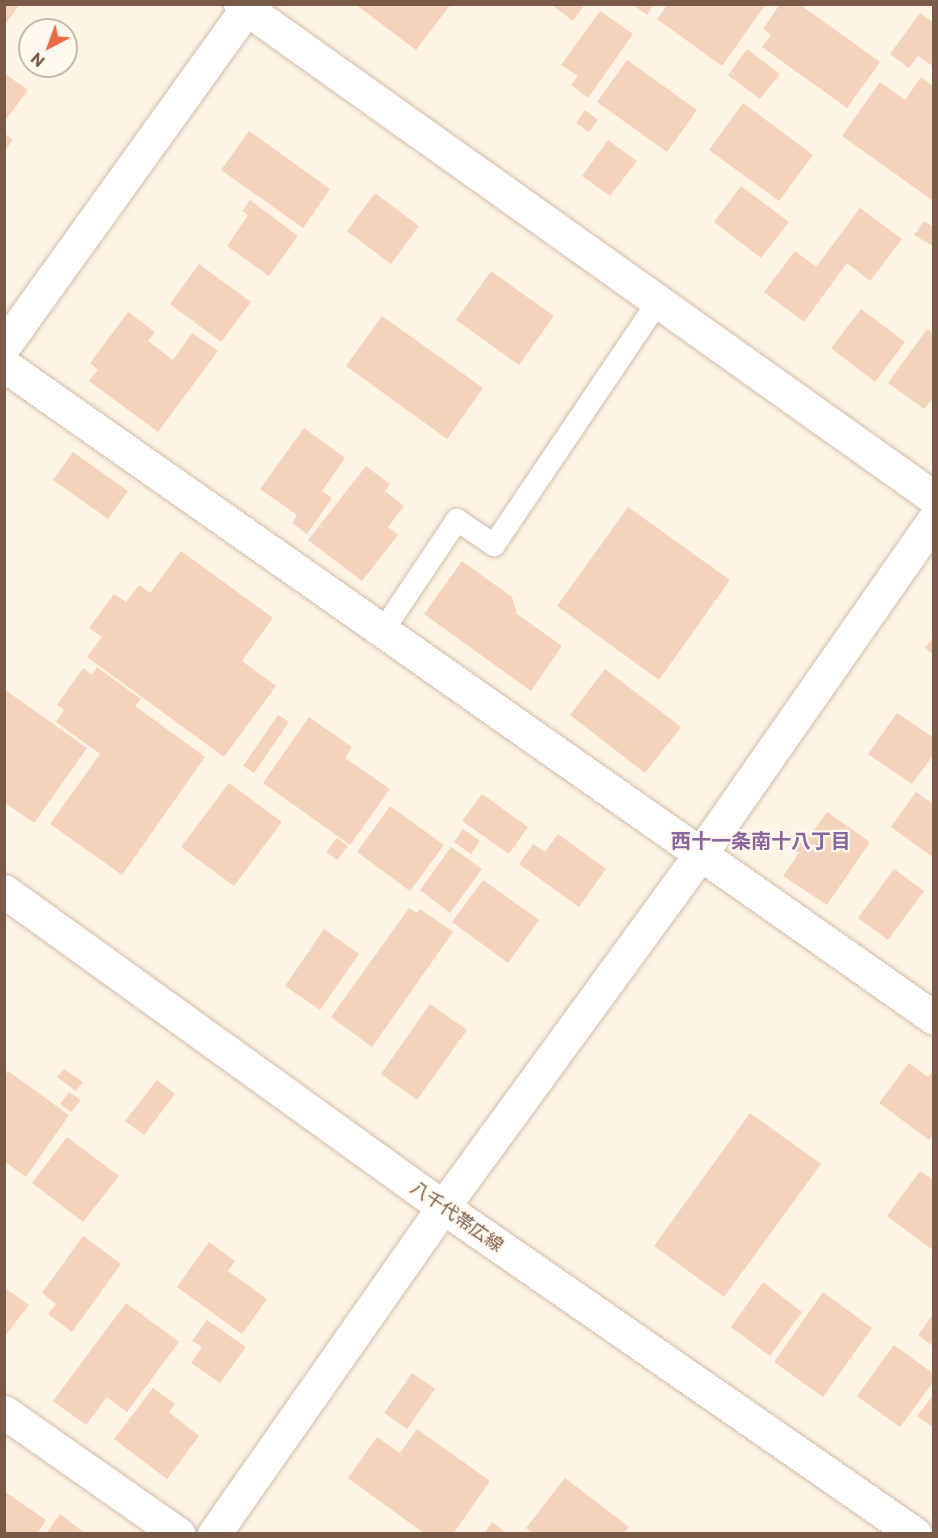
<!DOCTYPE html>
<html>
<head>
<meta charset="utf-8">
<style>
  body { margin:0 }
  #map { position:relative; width:938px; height:1538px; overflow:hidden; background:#fdf4e6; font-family:Commissioner,"Noto Sans JP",sans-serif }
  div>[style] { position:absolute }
  .building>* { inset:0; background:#f4d3bc }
  .roads { filter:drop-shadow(0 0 2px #d0bcab) drop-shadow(0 0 2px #d0bcab) }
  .lane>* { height:22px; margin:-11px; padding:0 11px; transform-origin:11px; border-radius:11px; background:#fff }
  .street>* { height:33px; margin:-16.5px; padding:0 16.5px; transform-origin:16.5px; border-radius:16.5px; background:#fff }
  .secondary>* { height:33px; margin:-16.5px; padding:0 16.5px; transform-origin:16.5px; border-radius:16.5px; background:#fff }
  span { translate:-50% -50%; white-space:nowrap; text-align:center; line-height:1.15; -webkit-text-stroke:4.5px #fff8ee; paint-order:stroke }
  .street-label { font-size:18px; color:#795a49 }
  .neighbourhood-label { font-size:20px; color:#89659c; font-weight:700 }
  .frame { position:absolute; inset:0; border:6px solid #795a49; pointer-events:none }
  .north { position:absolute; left:18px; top:18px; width:60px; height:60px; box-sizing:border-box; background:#fff8ee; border:2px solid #c9b9ac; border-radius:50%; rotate:221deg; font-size:16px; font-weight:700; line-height:24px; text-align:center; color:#795a49 }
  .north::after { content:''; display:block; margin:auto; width:21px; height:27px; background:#ed6b46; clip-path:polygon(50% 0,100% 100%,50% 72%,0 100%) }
</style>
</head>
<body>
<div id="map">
  <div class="building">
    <i style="clip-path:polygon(4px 4px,20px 4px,4px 26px)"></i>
    <i style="clip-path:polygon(355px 4px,451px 4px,416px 50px)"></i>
    <i style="clip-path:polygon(551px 4px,585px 4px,573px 21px)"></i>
    <i style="clip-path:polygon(632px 4px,654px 4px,647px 15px)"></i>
    <i style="clip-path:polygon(668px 4px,766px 4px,722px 66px,657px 19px)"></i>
    <i style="clip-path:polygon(780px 4px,799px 4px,880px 62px,847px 108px,762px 47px,771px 35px,763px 29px)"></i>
    <i style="clip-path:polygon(600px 11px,633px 34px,588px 98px,571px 85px,578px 76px,561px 65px)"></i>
    <i style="clip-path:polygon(920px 13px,934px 23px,934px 67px,918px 56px,909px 68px,890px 54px)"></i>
    <i style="clip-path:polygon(747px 49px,780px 74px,760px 99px,728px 75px)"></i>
    <i style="clip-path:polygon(627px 60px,697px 110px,667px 152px,597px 102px)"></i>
    <i style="clip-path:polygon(4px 73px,28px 90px,4px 122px)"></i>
    <i style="clip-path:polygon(921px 77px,934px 87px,932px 200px,842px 136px,880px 82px,905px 100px)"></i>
    <i style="clip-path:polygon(743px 103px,813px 155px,779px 201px,709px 150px)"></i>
    <i style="clip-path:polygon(585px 110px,598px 120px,589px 132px,576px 123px)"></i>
    <i style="clip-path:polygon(249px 131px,330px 189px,303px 228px,221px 170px)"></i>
    <i style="clip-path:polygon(4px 133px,13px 140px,4px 151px)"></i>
    <i style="clip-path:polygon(608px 140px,637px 161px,610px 196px,582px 176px)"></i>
    <i style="clip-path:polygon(741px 186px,789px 222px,761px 258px,714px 222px)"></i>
    <i style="clip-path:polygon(375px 193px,419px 226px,391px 264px,347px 231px)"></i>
    <i style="clip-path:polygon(250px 200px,298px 236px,269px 276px,227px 246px,248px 215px,242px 211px)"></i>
    <i style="clip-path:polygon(860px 208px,902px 239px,870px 281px,847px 263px,804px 322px,764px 292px,795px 251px,816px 267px)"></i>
    <i style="clip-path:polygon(924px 221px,934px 227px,934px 247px,914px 235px)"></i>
    <i style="clip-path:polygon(199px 264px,251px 302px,221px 342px,170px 304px)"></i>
    <i style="clip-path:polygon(491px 271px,554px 316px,519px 365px,456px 320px)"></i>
    <i style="clip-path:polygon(861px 309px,905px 342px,875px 382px,831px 348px)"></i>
    <i style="clip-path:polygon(128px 312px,155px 332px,148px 341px,173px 360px,192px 333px,218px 351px,158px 432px,89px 381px,98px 370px,90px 363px)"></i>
    <i style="clip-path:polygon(382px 316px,483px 388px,447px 439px,346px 366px)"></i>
    <i style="clip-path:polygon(927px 329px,934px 334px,934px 397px,924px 409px,888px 383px)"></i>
    <i style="clip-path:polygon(304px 428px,345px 458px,322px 491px,332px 498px,307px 534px,292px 523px,297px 515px,260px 489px)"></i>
    <i style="clip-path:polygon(73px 452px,128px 491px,108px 519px,53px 480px)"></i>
    <i style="clip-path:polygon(366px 466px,390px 484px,385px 491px,404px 506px,388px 527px,398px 535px,362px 581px,308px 540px)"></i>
    <i style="clip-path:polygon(628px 507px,730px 580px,659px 680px,557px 606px)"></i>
    <i style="clip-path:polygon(181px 551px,273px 618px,242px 661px,276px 686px,224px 757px,87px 657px,102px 637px,89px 628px,114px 594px,126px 602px,139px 585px,150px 593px)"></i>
    <i style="clip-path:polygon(462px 561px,512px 597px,517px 614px,562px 646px,531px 691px,424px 614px)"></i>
    <i style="clip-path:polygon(934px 636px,934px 655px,925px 648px)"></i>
    <i style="clip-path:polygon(97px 667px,141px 699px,135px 706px,205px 757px,122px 875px,50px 824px,100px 754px,56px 722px,64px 710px,57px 705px,83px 668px,92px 675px)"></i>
    <i style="clip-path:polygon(605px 669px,681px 727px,645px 773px,570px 715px)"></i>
    <i style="clip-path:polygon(4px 689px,87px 748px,34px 823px,4px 802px)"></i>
    <i style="clip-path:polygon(897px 713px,934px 738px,934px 754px,912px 784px,868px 754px)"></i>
    <i style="clip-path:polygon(278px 715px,289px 722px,254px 773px,243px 766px)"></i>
    <i style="clip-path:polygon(309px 717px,352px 747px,345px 758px,390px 789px,350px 845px,263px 783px)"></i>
    <i style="clip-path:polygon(229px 783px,282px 822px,234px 886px,181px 847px)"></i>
    <i style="clip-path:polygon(916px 792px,934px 805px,934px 858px,891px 827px)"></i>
    <i style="clip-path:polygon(482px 794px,528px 827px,509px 854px,462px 821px)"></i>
    <i style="clip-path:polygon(390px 806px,444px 845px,410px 891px,357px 852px)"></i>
    <i style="clip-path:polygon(827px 812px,870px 842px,827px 905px,783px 876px,799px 853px,791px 847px,802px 832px,809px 837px)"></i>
    <i style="clip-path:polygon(463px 829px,480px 841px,471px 854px,454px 842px)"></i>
    <i style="clip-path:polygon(558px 834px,606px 869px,579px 907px,519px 864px,533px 844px,545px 852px)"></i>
    <i style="clip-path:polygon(337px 838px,348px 846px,337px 860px,326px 852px)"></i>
    <i style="clip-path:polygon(451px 847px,482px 869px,450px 913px,420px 890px)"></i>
    <i style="clip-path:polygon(894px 869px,924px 891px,888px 940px,858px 918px)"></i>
    <i style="clip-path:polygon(483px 880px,539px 920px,508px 963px,452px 922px)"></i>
    <i style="clip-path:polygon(409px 908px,417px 913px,420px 909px,453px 932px,372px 1047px,331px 1017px)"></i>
    <i style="clip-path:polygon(324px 929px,359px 954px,320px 1010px,285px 986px)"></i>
    <i style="clip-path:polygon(430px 1004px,467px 1030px,417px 1100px,381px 1074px)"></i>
    <i style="clip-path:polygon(909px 1063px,928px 1077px,934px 1070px,934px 1134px,929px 1140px,879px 1103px)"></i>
    <i style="clip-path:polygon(64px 1069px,83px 1082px,76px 1091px,57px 1077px)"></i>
    <i style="clip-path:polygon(8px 1071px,69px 1115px,26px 1177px,4px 1161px,4px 1077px)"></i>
    <i style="clip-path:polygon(157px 1080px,175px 1094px,144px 1135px,125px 1121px)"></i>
    <i style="clip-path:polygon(69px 1092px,81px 1100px,71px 1112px,60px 1104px)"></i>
    <i style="clip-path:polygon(750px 1113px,821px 1164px,724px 1297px,654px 1246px)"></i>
    <i style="clip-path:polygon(67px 1137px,119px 1176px,83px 1222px,32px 1183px)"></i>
    <i style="clip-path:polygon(920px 1171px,934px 1181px,934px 1251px,887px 1216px)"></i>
    <i style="clip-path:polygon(83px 1236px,121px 1264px,72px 1332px,48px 1314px,56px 1304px,42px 1293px)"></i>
    <i style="clip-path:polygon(209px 1242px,235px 1261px,228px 1271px,267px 1299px,242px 1334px,177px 1287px)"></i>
    <i style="clip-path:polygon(763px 1282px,802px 1312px,770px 1356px,731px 1327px)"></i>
    <i style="clip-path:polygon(4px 1287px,29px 1305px,4px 1337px)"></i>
    <i style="clip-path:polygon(823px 1292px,872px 1328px,823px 1397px,774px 1362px)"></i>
    <i style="clip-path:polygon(126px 1303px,179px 1342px,127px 1412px,107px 1397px,86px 1425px,53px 1401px)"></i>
    <i style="clip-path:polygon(934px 1313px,934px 1347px,918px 1335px)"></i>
    <i style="clip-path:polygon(207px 1320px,246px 1347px,220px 1383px,191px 1363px,202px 1347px,192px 1341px)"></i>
    <i style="clip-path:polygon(894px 1345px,934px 1374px,934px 1381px,900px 1427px,857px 1396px)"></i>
    <i style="clip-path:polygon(412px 1373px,435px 1389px,407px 1429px,384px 1413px)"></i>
    <i style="clip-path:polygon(153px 1388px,175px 1404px,169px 1412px,199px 1436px,167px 1479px,114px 1439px)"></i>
    <i style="clip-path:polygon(934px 1394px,934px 1428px,917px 1416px)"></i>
    <i style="clip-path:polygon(417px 1429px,490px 1481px,453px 1534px,425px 1534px,348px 1478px,377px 1437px,400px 1453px)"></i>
    <i style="clip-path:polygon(565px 1478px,629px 1527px,623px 1534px,534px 1534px,526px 1528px)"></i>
    <i style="clip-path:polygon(4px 1491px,46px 1520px,37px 1534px,4px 1534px)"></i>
    <i style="clip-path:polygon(60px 1514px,86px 1534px,46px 1534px)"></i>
    <i style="clip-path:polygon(492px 1522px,508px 1534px,484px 1534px)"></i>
  </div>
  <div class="roads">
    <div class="lane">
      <i style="left:382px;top:632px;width:135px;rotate:-56.2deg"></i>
      <i style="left:457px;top:520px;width:45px;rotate:34deg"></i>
      <i style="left:494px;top:545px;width:293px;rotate:-56deg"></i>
    </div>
    <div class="street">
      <i style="left:240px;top:4px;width:852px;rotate:35.44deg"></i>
      <i style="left:4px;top:346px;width:421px;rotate:-54.3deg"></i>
      <i style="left:4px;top:365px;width:1136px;rotate:35.07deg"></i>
      <i style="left:4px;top:1412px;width:213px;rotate:35deg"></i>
      <i style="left:214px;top:1534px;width:399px;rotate:-55deg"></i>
      <i style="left:443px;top:1207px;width:434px;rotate:-53.9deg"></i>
      <i style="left:699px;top:856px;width:411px;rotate:-55.1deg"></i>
    </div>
    <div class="secondary">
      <i style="left:4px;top:891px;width:541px;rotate:35.75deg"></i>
      <i style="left:443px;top:1207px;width:574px;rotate:34.71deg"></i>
    </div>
  </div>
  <div class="street-label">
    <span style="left:457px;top:1216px;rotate:35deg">八千代帯広線</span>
  </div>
  <div class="neighbourhood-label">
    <span style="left:761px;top:840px">西十一条南十八丁目</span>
  </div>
  <div class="frame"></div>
  <div class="north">N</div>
</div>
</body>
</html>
